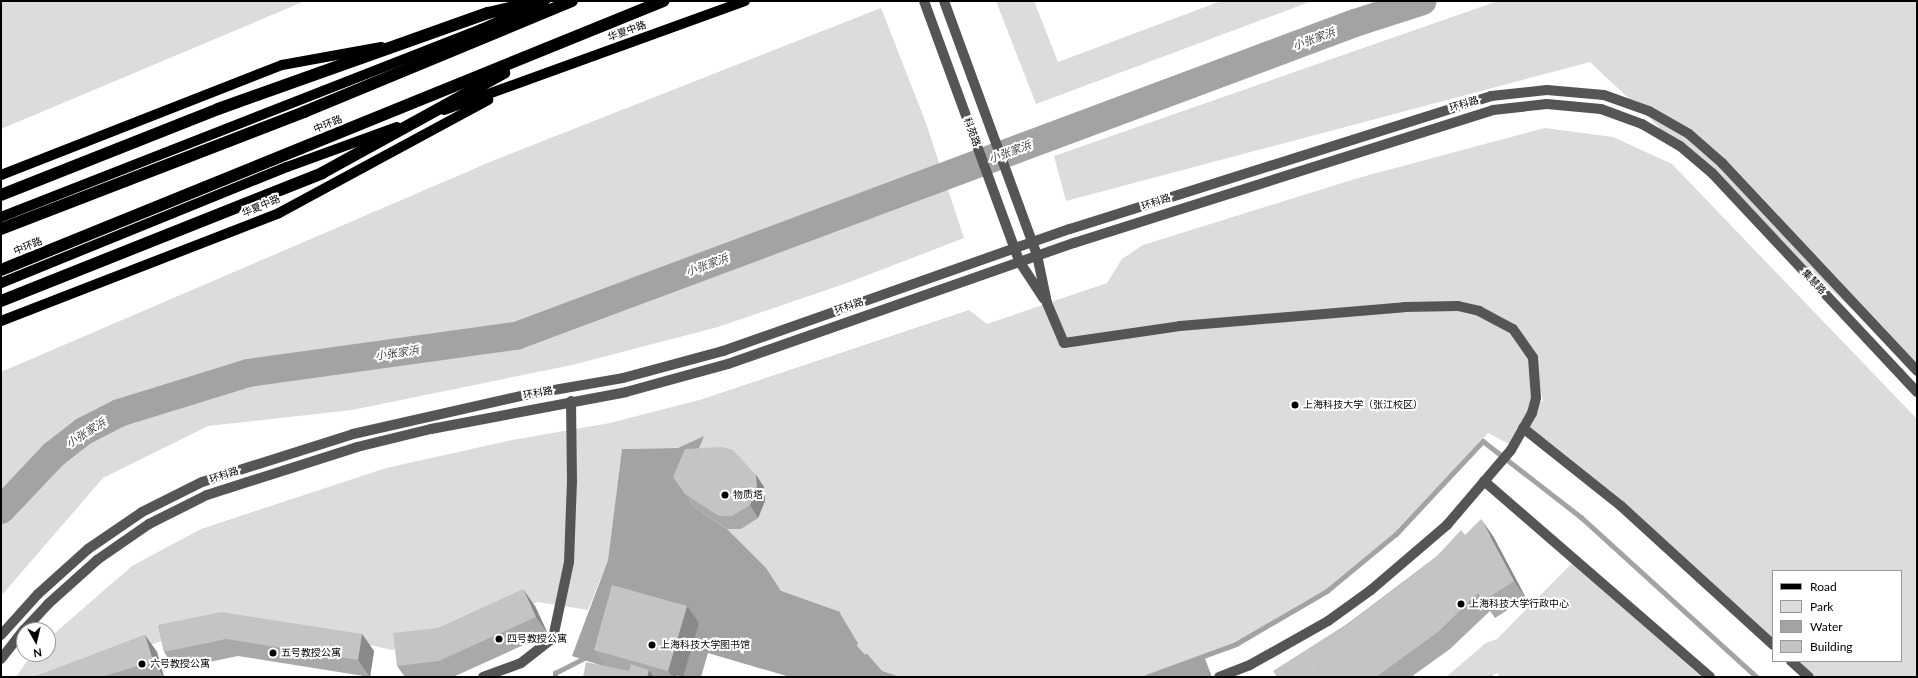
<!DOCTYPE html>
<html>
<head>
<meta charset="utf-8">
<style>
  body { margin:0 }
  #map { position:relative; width:1918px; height:678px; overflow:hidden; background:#fff; font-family:Lato,"Noto Sans SC",sans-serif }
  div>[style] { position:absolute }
  .green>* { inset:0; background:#dcdcdc }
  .water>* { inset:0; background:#a3a3a3 }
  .stream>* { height:4.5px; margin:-2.25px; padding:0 2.25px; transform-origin:2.25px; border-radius:2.25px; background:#a3a3a3 }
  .river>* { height:28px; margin:-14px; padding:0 14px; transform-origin:14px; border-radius:14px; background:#a3a3a3 }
  .minor>* { height:10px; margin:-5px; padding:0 5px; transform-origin:5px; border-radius:5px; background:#555 }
  .major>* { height:10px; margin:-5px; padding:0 5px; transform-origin:5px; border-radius:5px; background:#000 }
  .highway>* { height:12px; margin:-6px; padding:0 6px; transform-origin:6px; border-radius:6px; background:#000 }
  .wall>* { inset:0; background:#a9a9a9 }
  .shaded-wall>* { inset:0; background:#898989 }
  .building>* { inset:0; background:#c4c4c4 }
  .dots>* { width:11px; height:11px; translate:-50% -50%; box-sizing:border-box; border:2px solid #fff; border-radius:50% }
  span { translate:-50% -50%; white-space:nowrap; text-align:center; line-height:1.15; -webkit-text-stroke:4px #fff; paint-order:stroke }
  .street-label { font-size:10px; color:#000 }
  .poi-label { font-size:10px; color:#000 }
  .left { translate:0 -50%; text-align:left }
  .water-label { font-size:11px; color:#444; font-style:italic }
  .frame { position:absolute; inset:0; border:2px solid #000; pointer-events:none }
  .legend { position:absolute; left:1772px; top:570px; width:130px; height:92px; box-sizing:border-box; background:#fff; border:1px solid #999; margin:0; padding:5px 7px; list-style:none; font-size:12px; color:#000 }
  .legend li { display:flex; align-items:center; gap:8px; height:20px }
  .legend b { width:20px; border:1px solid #999 }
  .north { position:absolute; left:16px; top:622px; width:40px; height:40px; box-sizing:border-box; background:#fff; border:1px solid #999; border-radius:50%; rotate:172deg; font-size:11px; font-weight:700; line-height:16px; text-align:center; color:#000 }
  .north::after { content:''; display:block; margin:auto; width:14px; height:18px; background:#000; clip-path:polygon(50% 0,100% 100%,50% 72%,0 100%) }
</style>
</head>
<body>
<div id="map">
  <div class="green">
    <i style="clip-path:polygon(1px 1px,305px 1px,1px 129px)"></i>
    <i style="clip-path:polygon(996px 1px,1034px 1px,1058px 62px,1221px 1px,1312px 1px,1036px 104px)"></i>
    <i style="clip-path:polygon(1498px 1px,1917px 1px,1917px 371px,1590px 62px,1066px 201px,1054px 156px)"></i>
    <i style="clip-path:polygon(881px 8px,926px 123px,964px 238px,847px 283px,718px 327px,572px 365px,352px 410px,208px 426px,103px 478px,1px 596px,1px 372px,497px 159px)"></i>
    <i style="clip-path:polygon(evenodd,1545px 128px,1613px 137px,1672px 164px,1917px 419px,1917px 677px,1809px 677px,1791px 661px,1901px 661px,1901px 571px,1773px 571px,1773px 645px,1621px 506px,1523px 428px,1513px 446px,1488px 433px,1396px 534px,1331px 588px,1236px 644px,1146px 677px,893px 677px,881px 673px,852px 640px,837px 613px,781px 591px,727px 529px,694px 507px,682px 489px,703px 437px,678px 448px,622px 449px,608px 560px,588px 610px,538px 602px,392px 650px,334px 637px,206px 626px,120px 655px,71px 677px,16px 677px,32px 654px,48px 654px,48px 639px,132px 566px,201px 529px,386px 468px,512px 440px,610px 423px,703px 399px,969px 310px,987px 324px,1107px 283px,1122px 259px,1143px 245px,1358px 178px,1545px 128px,1534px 362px,1543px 401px,1535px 404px,1534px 362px)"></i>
    <i style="clip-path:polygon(1574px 561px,1710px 677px,1500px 677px,1497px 673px,1490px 677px,1446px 677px,1486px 643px,1497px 639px)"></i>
  </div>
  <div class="water">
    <i style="clip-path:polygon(704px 436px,682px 489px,694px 507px,727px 529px,766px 568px,781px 591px,837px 613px,852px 640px,881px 673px,880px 677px,790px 677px,708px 653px,701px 677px,683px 677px,606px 667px,572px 656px,608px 560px,622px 449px,678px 448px)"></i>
    <i style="clip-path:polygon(1204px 656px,1212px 677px,1156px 677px,1154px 674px)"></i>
  </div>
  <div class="stream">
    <i style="left:778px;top:592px;width:63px;rotate:19.6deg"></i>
    <i style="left:837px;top:613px;width:35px;rotate:59deg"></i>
    <i style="left:866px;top:656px;width:23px;rotate:49deg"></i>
    <i style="left:881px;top:673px;width:13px;rotate:18deg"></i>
    <i style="left:555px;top:677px;width:4px;rotate:-90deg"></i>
    <i style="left:555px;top:673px;width:35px;rotate:-27deg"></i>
    <i style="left:1146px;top:677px;width:96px;rotate:-20.1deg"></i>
    <i style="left:1236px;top:644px;width:105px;rotate:-30.2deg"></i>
    <i style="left:1327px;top:591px;width:89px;rotate:-39.6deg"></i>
    <i style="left:1396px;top:534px;width:127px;rotate:-46.9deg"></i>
    <i style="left:1483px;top:441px;width:124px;rotate:37.8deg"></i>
    <i style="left:1581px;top:517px;width:238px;rotate:42.3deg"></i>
  </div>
  <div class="river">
    <i style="left:1px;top:510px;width:76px;rotate:-46.6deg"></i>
    <i style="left:53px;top:455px;width:39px;rotate:-38deg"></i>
    <i style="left:84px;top:431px;width:39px;rotate:-27deg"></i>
    <i style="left:119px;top:413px;width:135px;rotate:-17.2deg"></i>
    <i style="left:248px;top:373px;width:271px;rotate:-7.9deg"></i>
    <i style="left:516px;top:336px;width:895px;rotate:-20.46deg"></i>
    <i style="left:1355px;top:23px;width:71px;rotate:-17.9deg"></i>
  </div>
  <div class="minor">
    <i style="left:924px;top:1px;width:277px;rotate:69.9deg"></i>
    <i style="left:1019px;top:261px;width:45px;rotate:56.7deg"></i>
    <i style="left:944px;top:1px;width:270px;rotate:69.9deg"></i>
    <i style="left:1037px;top:255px;width:49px;rotate:78.2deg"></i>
    <i style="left:1047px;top:303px;width:43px;rotate:67deg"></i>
    <i style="left:1064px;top:343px;width:117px;rotate:-8.3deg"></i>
    <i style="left:1180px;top:326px;width:225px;rotate:-4.8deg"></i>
    <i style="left:1404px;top:307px;width:54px;rotate:-1.1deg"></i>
    <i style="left:1458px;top:306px;width:22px;rotate:13deg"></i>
    <i style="left:1479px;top:311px;width:38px;rotate:28deg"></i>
    <i style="left:1513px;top:329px;width:35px;rotate:55deg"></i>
    <i style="left:1533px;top:358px;width:40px;rotate:85.7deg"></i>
    <i style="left:1536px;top:398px;width:16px;rotate:105deg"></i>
    <i style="left:1532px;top:413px;width:43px;rotate:119.6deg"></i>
    <i style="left:1511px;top:450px;width:99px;rotate:130.5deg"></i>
    <i style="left:1447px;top:525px;width:100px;rotate:139.5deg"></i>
    <i style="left:1371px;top:590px;width:53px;rotate:144.2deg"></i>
    <i style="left:1328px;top:621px;width:90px;rotate:150.6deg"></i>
    <i style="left:1250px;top:665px;width:33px;rotate:159deg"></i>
    <i style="left:1523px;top:428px;width:125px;rotate:38.5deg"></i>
    <i style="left:1621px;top:506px;width:206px;rotate:42.4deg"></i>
    <i style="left:1484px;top:481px;width:299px;rotate:40.9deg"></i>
    <i style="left:24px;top:630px;width:35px;rotate:-47deg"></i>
    <i style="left:48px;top:604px;width:66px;rotate:-41.9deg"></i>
    <i style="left:97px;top:560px;width:63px;rotate:-34.7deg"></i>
    <i style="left:149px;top:524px;width:65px;rotate:-26.6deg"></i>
    <i style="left:207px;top:495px;width:157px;rotate:-17.7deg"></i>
    <i style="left:357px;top:447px;width:76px;rotate:-13.7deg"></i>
    <i style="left:431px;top:429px;width:198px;rotate:-10.7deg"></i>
    <i style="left:626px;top:392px;width:106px;rotate:-15.4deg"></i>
    <i style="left:728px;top:364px;width:367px;rotate:-19.3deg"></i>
    <i style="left:1074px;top:243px;width:440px;rotate:-17.6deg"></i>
    <i style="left:1493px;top:110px;width:54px;rotate:-6.3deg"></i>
    <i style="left:1547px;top:104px;width:54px;rotate:5.3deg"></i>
    <i style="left:1601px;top:109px;width:44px;rotate:20.1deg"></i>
    <i style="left:1642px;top:124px;width:44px;rotate:30.1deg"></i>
    <i style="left:1680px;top:146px;width:42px;rotate:40.2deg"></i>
    <i style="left:1712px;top:173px;width:300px;rotate:46.9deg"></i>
    <i style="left:1px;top:635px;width:55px;rotate:-47.9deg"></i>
    <i style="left:38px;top:594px;width:67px;rotate:-42deg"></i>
    <i style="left:88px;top:549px;width:65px;rotate:-34.4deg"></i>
    <i style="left:142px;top:512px;width:67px;rotate:-26.6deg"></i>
    <i style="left:202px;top:482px;width:158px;rotate:-17.6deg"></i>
    <i style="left:353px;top:434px;width:176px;rotate:-12.8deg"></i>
    <i style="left:525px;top:395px;width:99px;rotate:-9.8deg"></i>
    <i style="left:623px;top:378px;width:104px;rotate:-15.1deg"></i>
    <i style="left:723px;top:351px;width:368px;rotate:-19.4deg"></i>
    <i style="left:1070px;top:229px;width:442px;rotate:-17.5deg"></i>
    <i style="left:1491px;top:96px;width:56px;rotate:-6.1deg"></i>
    <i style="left:1547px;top:90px;width:57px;rotate:5deg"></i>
    <i style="left:1604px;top:95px;width:48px;rotate:19.6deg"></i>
    <i style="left:1649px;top:111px;width:46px;rotate:29.9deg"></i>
    <i style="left:1689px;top:134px;width:44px;rotate:41.3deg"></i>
    <i style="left:1722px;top:163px;width:285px;rotate:46.8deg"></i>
    <i style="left:1px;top:659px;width:37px;rotate:-52deg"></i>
    <i style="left:1791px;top:661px;width:24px;rotate:42deg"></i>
    <i style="left:483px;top:677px;width:40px;rotate:-20.2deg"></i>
    <i style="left:521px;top:663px;width:41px;rotate:-38deg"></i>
    <i style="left:553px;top:638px;width:78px;rotate:-78.1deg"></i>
    <i style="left:569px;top:562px;width:80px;rotate:-87.9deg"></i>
    <i style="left:572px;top:482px;width:81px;rotate:-90.7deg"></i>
  </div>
  <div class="major">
    <i style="left:444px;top:110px;width:320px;rotate:-19.9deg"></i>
    <i style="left:1px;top:175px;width:302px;rotate:-21.4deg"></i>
    <i style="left:282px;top:65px;width:101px;rotate:-10.3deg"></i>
    <i style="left:1px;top:217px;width:516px;rotate:-21.39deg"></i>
    <i style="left:481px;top:29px;width:70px;rotate:-23.6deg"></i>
    <i style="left:1px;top:283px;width:309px;rotate:-22.1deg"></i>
    <i style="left:287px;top:167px;width:117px;rotate:-20deg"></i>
    <i style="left:1px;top:321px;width:298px;rotate:-21.2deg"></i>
    <i style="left:279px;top:213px;width:238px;rotate:-28.4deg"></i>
  </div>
  <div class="highway">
    <i style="left:1px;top:195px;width:233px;rotate:-21.6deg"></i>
    <i style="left:218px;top:109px;width:287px;rotate:-19.6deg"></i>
    <i style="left:488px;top:13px;width:52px;rotate:-13.2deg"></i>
    <i style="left:1px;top:229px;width:325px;rotate:-21.1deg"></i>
    <i style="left:304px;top:112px;width:290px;rotate:-22.5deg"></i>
    <i style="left:1px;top:270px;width:715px;rotate:-22.11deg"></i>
    <i style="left:1px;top:301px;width:346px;rotate:-21.7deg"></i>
    <i style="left:322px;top:173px;width:208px;rotate:-28.8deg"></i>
  </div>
  <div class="wall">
    <i style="clip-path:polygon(756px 475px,764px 487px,765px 501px,758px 518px,741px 529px,727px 529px,694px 507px,685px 494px)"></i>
    <i style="clip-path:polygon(1465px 535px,1493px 536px,1526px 598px,1495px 618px,1490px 611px,1450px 649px,1411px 677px,1277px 677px)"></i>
    <i style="clip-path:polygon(535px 606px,548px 634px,453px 677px,405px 677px,397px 666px,438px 628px)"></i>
    <i style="clip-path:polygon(687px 606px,699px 623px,683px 677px,583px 677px,605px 666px,594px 650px)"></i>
    <i style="clip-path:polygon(158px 625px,362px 634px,374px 651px,370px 677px,238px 656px,176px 669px,164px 652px)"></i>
    <i style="clip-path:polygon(145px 635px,157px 652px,164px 677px,34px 677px)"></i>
  </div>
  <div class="shaded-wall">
    <i style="clip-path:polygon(756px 475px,764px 487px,765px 501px,758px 518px,750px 505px)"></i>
    <i style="clip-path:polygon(1481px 519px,1493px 536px,1526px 598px,1514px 581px)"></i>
    <i style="clip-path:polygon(523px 589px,535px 606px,548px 634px,536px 617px)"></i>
    <i style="clip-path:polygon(687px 606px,699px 623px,683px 677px,672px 677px,668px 671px)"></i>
    <i style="clip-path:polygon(362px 634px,374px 651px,370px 677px,358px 660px)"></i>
    <i style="clip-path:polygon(145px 635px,157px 652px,164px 677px,153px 661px)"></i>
    <i style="clip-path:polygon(649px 670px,654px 677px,647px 677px)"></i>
  </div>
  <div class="building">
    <i style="clip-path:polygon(722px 447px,733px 450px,756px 475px,757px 488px,750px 505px,732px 516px,719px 516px,685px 494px,673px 477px,685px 449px)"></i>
    <i style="clip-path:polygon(1481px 519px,1514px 581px,1483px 601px,1478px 593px,1438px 632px,1376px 677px,1323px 677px,1310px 653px,1465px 535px)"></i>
    <i style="clip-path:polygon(1461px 530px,1465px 535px,1436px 557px)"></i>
    <i style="clip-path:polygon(612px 585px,687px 606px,668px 671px,594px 650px)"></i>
    <i style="clip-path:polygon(523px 589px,536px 617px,439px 661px,397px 666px,393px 633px,438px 628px)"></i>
    <i style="clip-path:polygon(221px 612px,362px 634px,358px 660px,226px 639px,164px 652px,158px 625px)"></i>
    <i style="clip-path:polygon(1350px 622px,1310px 653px,1323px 677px,1277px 677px,1273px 671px)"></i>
    <i style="clip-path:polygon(145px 635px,153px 661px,102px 677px,34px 677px)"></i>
    <i style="clip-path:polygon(586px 662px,629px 671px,631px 664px,649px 670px,647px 677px,648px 677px,583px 677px)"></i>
    <i style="clip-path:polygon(1491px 674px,1493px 677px,1487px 677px)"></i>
    <i style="clip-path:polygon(677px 675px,683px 677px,676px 677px)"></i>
  </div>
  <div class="dots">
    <i style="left:1295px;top:405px;background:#000"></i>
    <i style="left:725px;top:495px;background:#000"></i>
    <i style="left:1461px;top:604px;background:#000"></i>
    <i style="left:499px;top:639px;background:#000"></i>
    <i style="left:652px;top:645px;background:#000"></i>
    <i style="left:273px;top:653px;background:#000"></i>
    <i style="left:142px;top:664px;background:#000"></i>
  </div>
  <div class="street-label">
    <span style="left:627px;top:31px;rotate:-20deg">华夏中路</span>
    <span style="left:1464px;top:104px;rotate:-16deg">环科路</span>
    <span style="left:328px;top:124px;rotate:-22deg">中环路</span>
    <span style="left:972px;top:132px;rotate:70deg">科苑路</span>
    <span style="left:1156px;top:202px;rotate:-18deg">环科路</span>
    <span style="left:261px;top:206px;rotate:-23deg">华夏中路</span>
    <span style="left:28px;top:246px;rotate:-22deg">中环路</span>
    <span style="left:1814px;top:282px;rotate:47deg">集慧路</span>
    <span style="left:849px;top:306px;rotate:-19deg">环科路</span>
    <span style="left:538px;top:393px;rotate:-10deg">环科路</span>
    <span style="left:224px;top:475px;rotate:-18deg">环科路</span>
  </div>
  <div class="poi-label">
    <span class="left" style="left:1303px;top:405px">上海科技大学（张江校区）</span>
    <span class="left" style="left:733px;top:495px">物质塔</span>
    <span class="left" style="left:1469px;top:604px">上海科技大学行政中心</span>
    <span class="left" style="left:507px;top:639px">四号教授公寓</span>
    <span class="left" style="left:660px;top:645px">上海科技大学图书馆</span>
    <span class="left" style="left:281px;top:653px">五号教授公寓</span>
    <span class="left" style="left:150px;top:664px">六号教授公寓</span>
  </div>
  <div class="water-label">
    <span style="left:1314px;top:39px;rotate:-20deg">小张家浜</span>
    <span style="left:1010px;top:152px;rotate:-20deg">小张家浜</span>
    <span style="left:707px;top:265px;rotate:-20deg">小张家浜</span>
    <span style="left:397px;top:353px;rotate:-8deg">小张家浜</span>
    <span style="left:86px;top:433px;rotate:-32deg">小张家浜</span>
  </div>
  <div class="frame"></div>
  <ul class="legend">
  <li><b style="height:5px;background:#000"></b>Road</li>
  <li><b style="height:11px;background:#dcdcdc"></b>Park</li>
  <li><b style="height:11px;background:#a3a3a3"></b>Water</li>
  <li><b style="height:11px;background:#c4c4c4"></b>Building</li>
  </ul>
  <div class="north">N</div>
</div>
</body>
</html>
